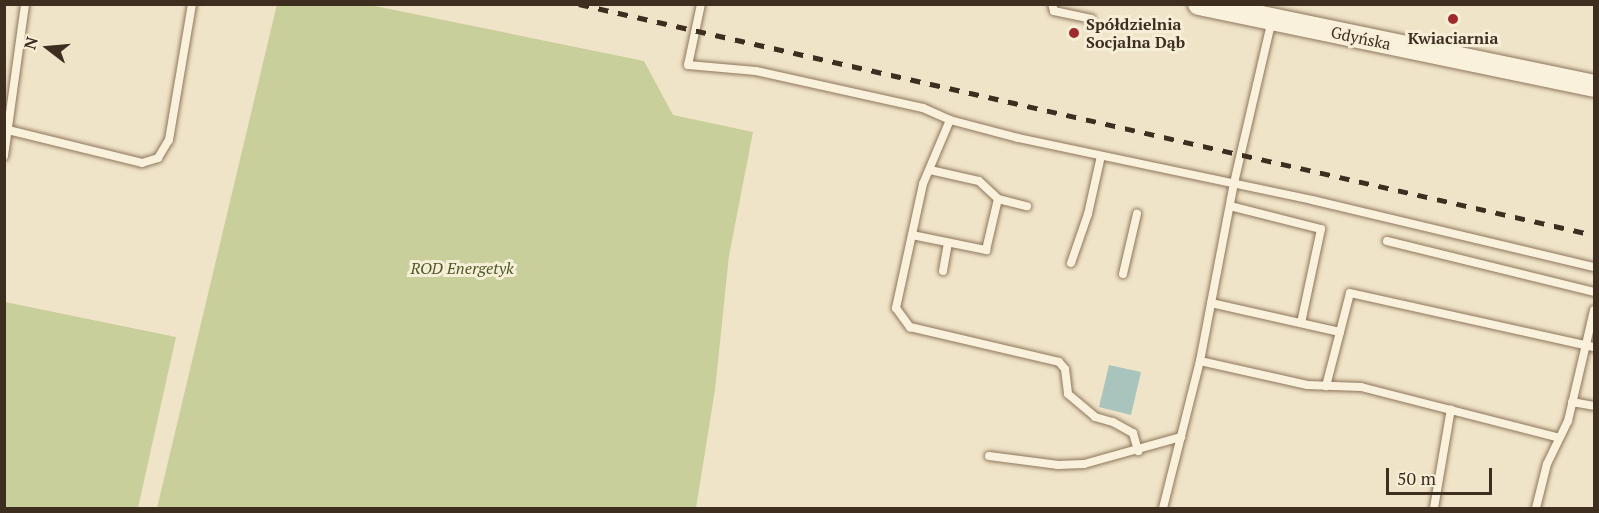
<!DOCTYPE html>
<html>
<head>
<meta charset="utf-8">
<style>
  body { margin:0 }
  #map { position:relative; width:1599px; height:513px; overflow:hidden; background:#f0e4c8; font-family:"PT Serif",serif }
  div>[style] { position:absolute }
  .green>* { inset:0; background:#c9cf9b }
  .water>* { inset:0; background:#a9c4bc }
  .roads { filter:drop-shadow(0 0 2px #8d765c) drop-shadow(0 0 2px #8d765c) }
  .service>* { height:8px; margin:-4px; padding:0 4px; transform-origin:4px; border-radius:4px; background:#faf1dc }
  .secondary>* { height:22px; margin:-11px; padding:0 11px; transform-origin:11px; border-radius:11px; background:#faf1dc }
  .rail>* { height:4.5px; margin-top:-2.25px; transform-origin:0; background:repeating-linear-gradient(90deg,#3d2e20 0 10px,transparent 0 20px) }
  .dots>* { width:16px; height:16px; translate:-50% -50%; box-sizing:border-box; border:3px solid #f7eed8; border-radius:50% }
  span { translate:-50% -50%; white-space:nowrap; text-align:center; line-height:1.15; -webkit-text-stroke:6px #f7eed8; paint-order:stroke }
  .poi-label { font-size:16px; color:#3d2e20; font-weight:700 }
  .left { translate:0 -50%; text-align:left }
  .street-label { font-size:16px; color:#3d2e20 }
  .park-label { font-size:16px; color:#4d5a26; font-style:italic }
  .frame { position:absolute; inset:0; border:6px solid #3d2e20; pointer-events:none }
  .north { position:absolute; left:18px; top:18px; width:60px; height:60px; -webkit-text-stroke:4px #f7eed8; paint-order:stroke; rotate:286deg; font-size:16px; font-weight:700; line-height:24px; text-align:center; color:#3d2e20 }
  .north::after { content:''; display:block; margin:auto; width:21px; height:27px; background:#3d2e20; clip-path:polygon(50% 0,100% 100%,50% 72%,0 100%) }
  .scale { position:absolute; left:1386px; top:468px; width:106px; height:27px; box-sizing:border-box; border:3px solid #3d2e20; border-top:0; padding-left:8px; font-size:18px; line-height:21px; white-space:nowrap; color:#3d2e20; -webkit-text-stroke:4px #f7eed8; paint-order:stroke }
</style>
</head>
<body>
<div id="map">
  <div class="green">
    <i style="clip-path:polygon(277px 4px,370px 5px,644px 61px,673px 115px,753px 132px,729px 256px,715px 390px,696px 508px,157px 508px)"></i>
    <i style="clip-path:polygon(5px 302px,176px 337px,138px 508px,5px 508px)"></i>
  </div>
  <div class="water">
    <i style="clip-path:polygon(1109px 365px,1141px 372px,1131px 415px,1099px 407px)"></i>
  </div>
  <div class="roads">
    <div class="service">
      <i style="left:701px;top:4px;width:62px;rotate:102deg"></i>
      <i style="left:688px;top:65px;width:68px;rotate:5deg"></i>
      <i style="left:756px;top:71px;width:171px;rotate:12.5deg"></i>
      <i style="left:923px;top:108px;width:30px;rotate:24deg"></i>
      <i style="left:950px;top:120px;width:70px;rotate:14.8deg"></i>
      <i style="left:1018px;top:138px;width:300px;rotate:11.9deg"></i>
      <i style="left:1312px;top:200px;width:290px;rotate:13.4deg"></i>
      <i style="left:1052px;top:4px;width:7px;rotate:74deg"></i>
      <i style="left:1054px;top:11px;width:38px;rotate:12deg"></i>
      <i style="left:950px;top:120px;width:69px;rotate:112.9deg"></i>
      <i style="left:923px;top:184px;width:127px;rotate:102.3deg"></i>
      <i style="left:896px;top:308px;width:24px;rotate:54deg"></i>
      <i style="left:910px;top:327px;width:153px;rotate:13.2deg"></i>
      <i style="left:1059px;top:362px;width:9px;rotate:49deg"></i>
      <i style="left:1065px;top:369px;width:25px;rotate:83deg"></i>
      <i style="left:1068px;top:394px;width:35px;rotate:40deg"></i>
      <i style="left:1095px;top:417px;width:19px;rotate:16deg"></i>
      <i style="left:1113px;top:422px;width:23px;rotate:29deg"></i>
      <i style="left:1133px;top:433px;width:19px;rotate:74deg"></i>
      <i style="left:4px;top:129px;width:142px;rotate:13.8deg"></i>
      <i style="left:142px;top:163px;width:17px;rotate:-17deg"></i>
      <i style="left:158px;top:158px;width:21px;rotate:-59deg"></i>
      <i style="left:169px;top:140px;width:138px;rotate:-80.4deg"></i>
      <i style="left:4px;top:156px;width:153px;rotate:-82.1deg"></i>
      <i style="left:930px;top:170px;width:50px;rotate:12.7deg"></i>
      <i style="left:979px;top:181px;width:26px;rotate:43deg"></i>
      <i style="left:998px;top:199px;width:30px;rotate:14deg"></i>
      <i style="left:1230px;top:206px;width:94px;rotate:14.2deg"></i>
      <i style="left:1321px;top:229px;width:96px;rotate:102deg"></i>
      <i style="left:912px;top:235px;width:76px;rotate:11.5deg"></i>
      <i style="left:986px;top:250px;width:52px;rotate:-76.8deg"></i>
      <i style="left:1387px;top:241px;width:213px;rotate:13.8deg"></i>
      <i style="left:1071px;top:263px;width:52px;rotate:-70.9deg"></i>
      <i style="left:1088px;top:214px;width:59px;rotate:-77.4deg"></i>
      <i style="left:943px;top:271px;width:28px;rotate:-80deg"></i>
      <i style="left:1123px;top:274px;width:62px;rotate:-76.9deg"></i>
      <i style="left:1211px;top:303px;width:132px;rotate:12.7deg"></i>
      <i style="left:1340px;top:332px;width:56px;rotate:104.5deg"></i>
      <i style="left:1340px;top:332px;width:40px;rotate:-75.6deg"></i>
      <i style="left:1350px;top:293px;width:250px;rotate:12.5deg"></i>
      <i style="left:1200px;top:361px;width:110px;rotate:12.6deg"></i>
      <i style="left:1307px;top:385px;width:54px;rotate:2.1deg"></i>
      <i style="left:1361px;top:387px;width:204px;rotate:14.4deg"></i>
      <i style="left:1572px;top:402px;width:22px;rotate:10deg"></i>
      <i style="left:989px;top:456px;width:70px;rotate:7.4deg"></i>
      <i style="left:1058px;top:465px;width:26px;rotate:-2deg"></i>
      <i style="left:1084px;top:464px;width:101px;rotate:-15.6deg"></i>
      <i style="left:1163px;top:508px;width:152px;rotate:-75.9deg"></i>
      <i style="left:1200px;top:361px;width:181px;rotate:-79.2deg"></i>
      <i style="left:1234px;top:183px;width:167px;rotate:-76.9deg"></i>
      <i style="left:1434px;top:508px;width:100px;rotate:-80.3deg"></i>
      <i style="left:1536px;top:508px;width:45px;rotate:-76deg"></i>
      <i style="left:1547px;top:464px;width:48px;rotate:-64deg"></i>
      <i style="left:1568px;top:421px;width:114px;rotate:-76.8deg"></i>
    </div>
    <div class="secondary">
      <i style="left:1199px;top:4px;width:403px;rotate:11.7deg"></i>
    </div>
  </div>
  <div class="rail">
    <i style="left:579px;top:4px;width:1041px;rotate:12.82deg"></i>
  </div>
  <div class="dots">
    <i style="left:1453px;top:19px;background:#9e2a2b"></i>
    <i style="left:1074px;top:33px;background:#9e2a2b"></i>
  </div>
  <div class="poi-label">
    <span class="left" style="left:1086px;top:33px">Spółdzielnia<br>Socjalna Dąb</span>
    <span style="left:1453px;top:38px">Kwiaciarnia</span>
  </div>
  <div class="street-label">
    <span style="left:1361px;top:38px;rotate:12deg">Gdyńska</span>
  </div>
  <div class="park-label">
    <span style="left:462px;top:268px">ROD Energetyk</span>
  </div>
  <div class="frame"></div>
  <div class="north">N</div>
  <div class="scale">50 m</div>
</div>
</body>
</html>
